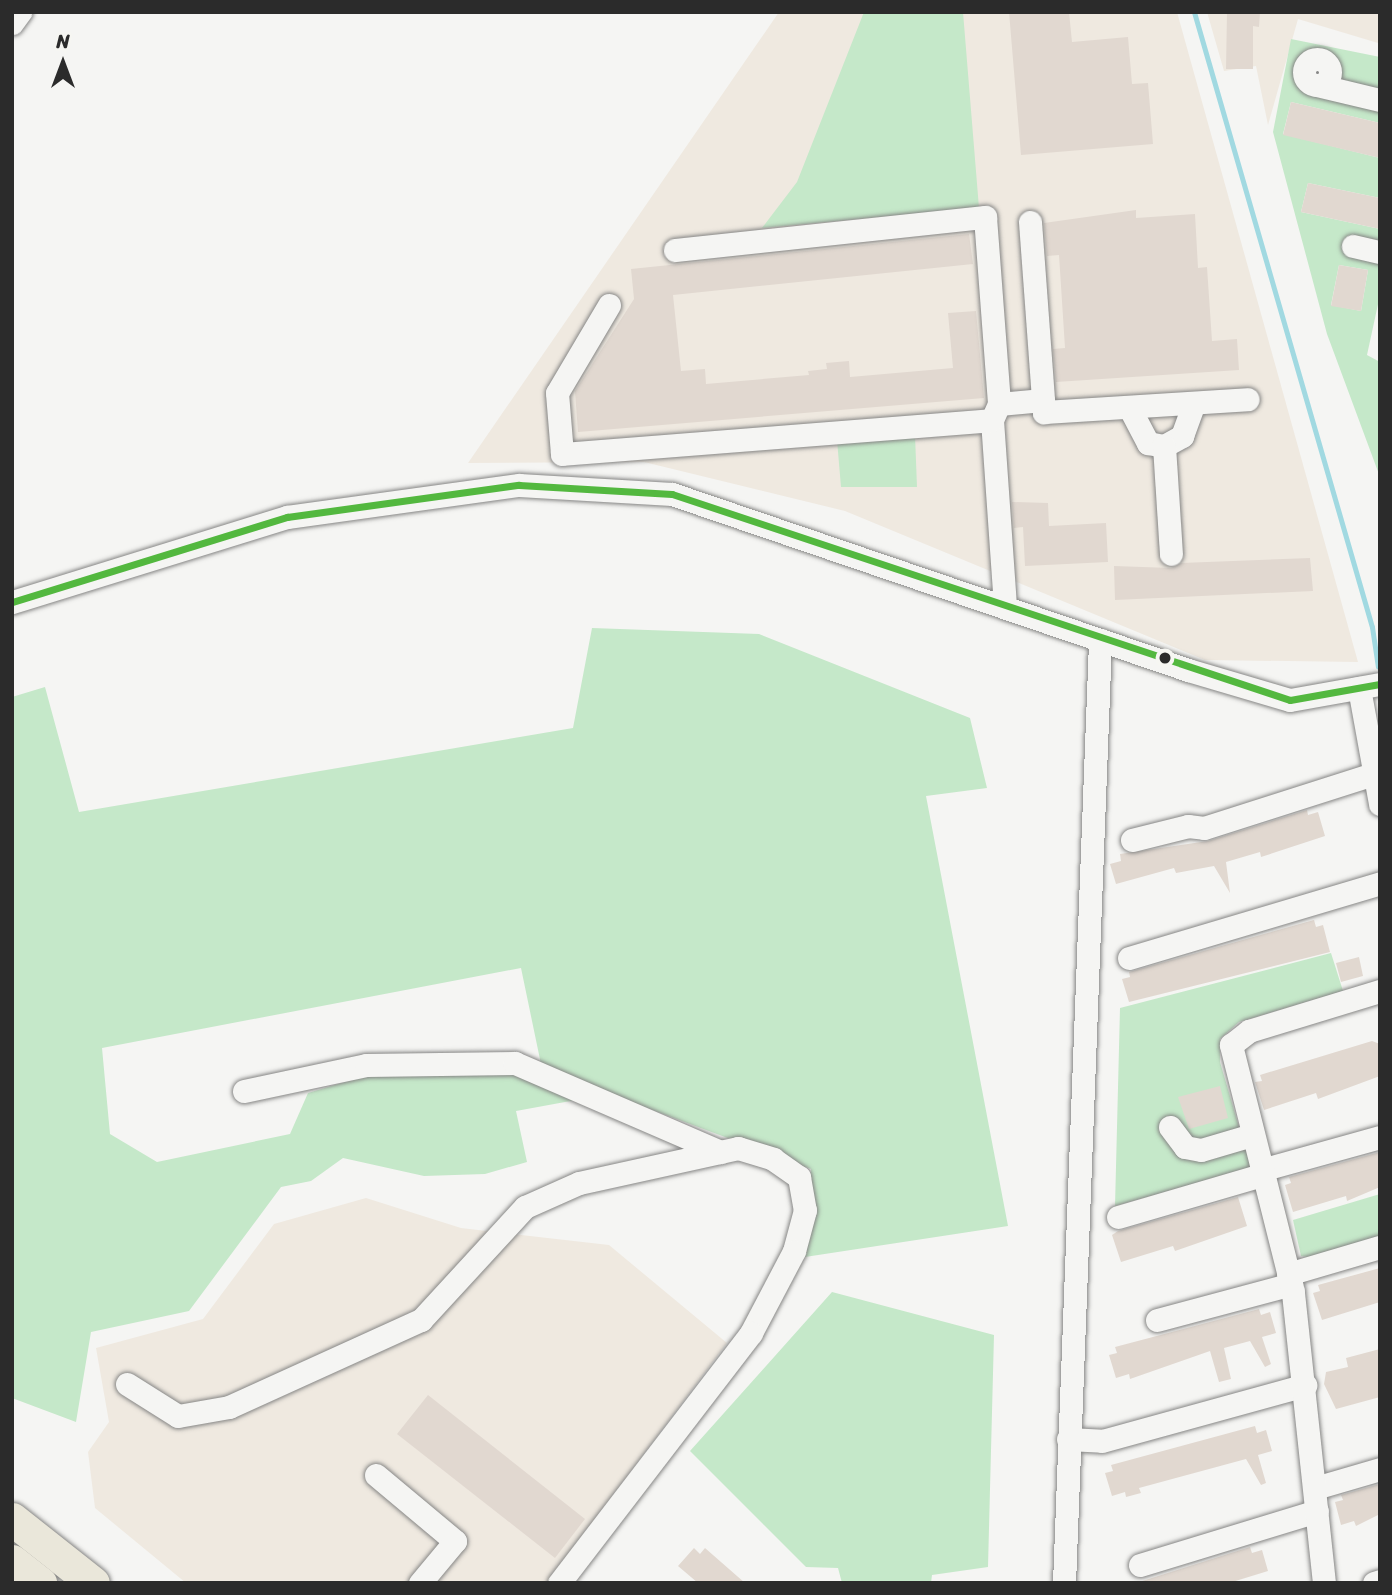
<!DOCTYPE html>
<html>
<head>
<meta charset="utf-8">
<style>
  body { margin:0 }
  #map { position:relative; width:1392px; height:1595px; overflow:hidden; background:#f5f5f3; font-family:Sriracha,sans-serif }
  div>[style] { position:absolute }
  .built>* { inset:0; background:#efe9e0 }
  .green>* { inset:0; background:#c5e8c9 }
  .stream>* { height:5px; margin:-2.5px; padding:0 2.5px; transform-origin:2.5px; border-radius:2.5px; background:#a1d9e1 }
  .building>* { inset:0; background:#e1d8d0 }
  .roads { filter:drop-shadow(0 0 2px #868685) drop-shadow(0 0 2px #868685) }
  .minor>* { height:23px; margin:-11.5px; padding:0 11.5px; transform-origin:11.5px; border-radius:11.5px; background:#f5f5f3 }
  .minor>.ring { margin:-11.5px; padding:0; box-sizing:content-box; background:none; border:23px solid #f5f5f3; border-radius:50% }
  .highway>* { height:33px; margin:-16.5px; padding:0 16.5px; transform-origin:16.5px; border-radius:16.5px; background:#eae7da }
  .bus-1>* { height:7px; margin:-3.5px; padding:0 3.5px; transform-origin:3.5px; border-radius:3.5px; background:#53b83f }
  .dots>* { width:19px; height:19px; translate:-50% -50%; box-sizing:border-box; border:4px solid #f6f6f2; border-radius:50% }
  span { translate:-50% -50%; white-space:nowrap; text-align:center; line-height:1.15; -webkit-text-stroke:5px #f6f6f2; paint-order:stroke }
  .frame { position:absolute; inset:0; border:14px solid #2b2b2b; pointer-events:none }
  .north { position:absolute; left:28px; top:28px; width:70px; height:70px; -webkit-text-stroke:5px #f6f6f2; paint-order:stroke; rotate:0deg; font-size:19px; font-weight:700; line-height:28px; text-align:center; color:#2b2b2b }
  .north::after { content:''; display:block; margin:auto; width:24px; height:32px; background:#2b2b2b; clip-path:polygon(50% 0,100% 100%,50% 72%,0 100%) }
</style>
</head>
<body>
<div id="map">
  <div class="built">
    <i style="clip-path:polygon(779px 12px,1177px 12px,1358px 662px,1205px 660px,845px 511px,644px 462px,468px 463px)"></i>
    <i style="clip-path:polygon(1207px 12px,1380px 12px,1380px 33px,1378px 43px,1298px 19px,1268px 125px,1256px 66px,1224px 71px)"></i>
    <i style="clip-path:polygon(366px 1198px,461px 1228px,609px 1245px,727px 1343px,547px 1583px,186px 1583px,95px 1508px,88px 1452px,109px 1422px,96px 1348px,203px 1319px,274px 1224px)"></i>
  </div>
  <div class="green">
    <i style="clip-path:polygon(864px 12px,963px 12px,979px 208px,762px 228px,797px 182px)"></i>
    <i style="clip-path:polygon(evenodd,1291px 39px,1380px 57px,1380px 123px,1291px 102px,1283px 134px,1380px 158px,1380px 198px,1308px 183px,1301px 212px,1380px 229px,1380px 295px,1367px 355px,1380px 362px,1380px 477px,1327px 334px,1273px 132px,1291px 39px,1339px 265px,1368px 270px,1361px 311px,1331px 305px,1339px 265px)"></i>
    <i style="clip-path:polygon(915px 435px,917px 487px,841px 487px,837px 440px)"></i>
    <i style="clip-path:polygon(592px 628px,759px 634px,970px 718px,987px 788px,926px 796px,1008px 1226px,805px 1257px,811px 1169px,542px 1069px,521px 968px,102px 1048px,110px 1134px,157px 1162px,290px 1134px,308px 1093px,368px 1075px,516px 1075px,576px 1100px,516px 1111px,527px 1162px,485px 1174px,424px 1176px,343px 1158px,311px 1181px,281px 1187px,189px 1311px,91px 1332px,76px 1422px,12px 1398px,12px 697px,45px 687px,79px 812px,573px 728px)"></i>
    <i style="clip-path:polygon(1331px 953px,1343px 991px,1239px 1022px,1220px 1039px,1220px 1062px,1251px 1168px,1115px 1206px,1120px 1008px)"></i>
    <i style="clip-path:polygon(1380px 1194px,1380px 1241px,1322px 1259px,1301px 1256px,1293px 1220px)"></i>
    <i style="clip-path:polygon(832px 1292px,994px 1335px,988px 1567px,932px 1575px,931px 1583px,842px 1583px,838px 1568px,806px 1567px,690px 1451px)"></i>
  </div>
  <div class="stream">
    <i style="left:1194px;top:12px;width:640px;rotate:73.86deg"></i>
    <i style="left:1372px;top:627px;width:40px;rotate:81.5deg"></i>
  </div>
  <div class="building">
    <i style="clip-path:polygon(1009px 12px,1069px 12px,1072px 42px,1128px 37px,1132px 84px,1148px 83px,1153px 144px,1021px 155px)"></i>
    <i style="clip-path:polygon(1227px 12px,1260px 12px,1259px 27px,1253px 26px,1253px 69px,1226px 69px)"></i>
    <i style="clip-path:polygon(1291px 102px,1380px 123px,1380px 158px,1283px 135px)"></i>
    <i style="clip-path:polygon(1308px 183px,1380px 198px,1380px 229px,1301px 212px)"></i>
    <i style="clip-path:polygon(1136px 210px,1136px 218px,1195px 214px,1198px 268px,1207px 267px,1212px 341px,1237px 339px,1239px 370px,1056px 382px,1053px 349px,1065px 348px,1059px 255px,1047px 256px,1044px 223px)"></i>
    <i style="clip-path:polygon(969px 234px,973px 264px,673px 295px,681px 371px,705px 369px,706px 384px,809px 375px,808px 371px,827px 369px,826px 363px,849px 361px,850px 377px,953px 368px,948px 313px,976px 311px,984px 398px,578px 432px,575px 391px,634px 299px,631px 269px)"></i>
    <i style="clip-path:polygon(1339px 265px,1368px 270px,1361px 311px,1331px 306px)"></i>
    <i style="clip-path:polygon(1012px 502px,1048px 503px,1049px 526px,1106px 523px,1108px 562px,1025px 566px,1023px 527px,1014px 528px)"></i>
    <i style="clip-path:polygon(1310px 558px,1313px 591px,1115px 600px,1114px 566px,1171px 568px,1181px 563px)"></i>
    <i style="clip-path:polygon(1307px 810px,1308px 815px,1318px 812px,1325px 836px,1261px 857px,1260px 852px,1226px 862px,1230px 893px,1214px 866px,1176px 873px,1174px 868px,1116px 884px,1110px 864px,1121px 861px,1120px 854px,1208px 841px)"></i>
    <i style="clip-path:polygon(1314px 920px,1316px 927px,1323px 925px,1330px 952px,1129px 1002px,1122px 979px,1130px 977px,1129px 972px)"></i>
    <i style="clip-path:polygon(1359px 957px,1363px 976px,1341px 982px,1336px 963px)"></i>
    <i style="clip-path:polygon(1372px 1041px,1380px 1044px,1380px 1076px,1318px 1099px,1316px 1093px,1264px 1110px,1255px 1082px,1262px 1081px,1260px 1075px)"></i>
    <i style="clip-path:polygon(1220px 1086px,1228px 1118px,1189px 1129px,1178px 1097px)"></i>
    <i style="clip-path:polygon(1380px 1152px,1380px 1187px,1347px 1201px,1346px 1196px,1293px 1212px,1285px 1185px,1291px 1183px,1289px 1177px)"></i>
    <i style="clip-path:polygon(1238px 1197px,1247px 1226px,1175px 1251px,1173px 1246px,1121px 1262px,1112px 1235px,1118px 1231px)"></i>
    <i style="clip-path:polygon(1380px 1268px,1380px 1302px,1322px 1320px,1313px 1293px,1320px 1291px,1318px 1285px)"></i>
    <i style="clip-path:polygon(1259px 1309px,1261px 1315px,1270px 1312px,1276px 1333px,1262px 1337px,1271px 1364px,1265px 1367px,1250px 1341px,1224px 1348px,1231px 1379px,1219px 1382px,1210px 1351px,1130px 1379px,1129px 1374px,1116px 1378px,1109px 1355px,1117px 1353px,1115px 1347px)"></i>
    <i style="clip-path:polygon(1380px 1349px,1380px 1397px,1336px 1409px,1324px 1384px,1326px 1372px,1348px 1367px,1346px 1358px)"></i>
    <i style="clip-path:polygon(428px 1395px,585px 1519px,555px 1558px,397px 1434px)"></i>
    <i style="clip-path:polygon(1255px 1426px,1257px 1433px,1266px 1430px,1272px 1451px,1258px 1455px,1266px 1483px,1261px 1485px,1246px 1459px,1139px 1488px,1141px 1493px,1126px 1497px,1125px 1492px,1112px 1496px,1105px 1473px,1113px 1471px,1111px 1465px)"></i>
    <i style="clip-path:polygon(1380px 1484px,1380px 1514px,1356px 1526px,1354px 1521px,1341px 1525px,1335px 1502px,1343px 1500px,1341px 1495px)"></i>
    <i style="clip-path:polygon(1250px 1547px,1252px 1553px,1262px 1550px,1268px 1571px,1229px 1583px,1136px 1583px)"></i>
    <i style="clip-path:polygon(694px 1548px,700px 1554px,705px 1548px,745px 1583px,698px 1583px,678px 1566px)"></i>
  </div>
  <div class="roads">
    <div class="minor">
      <i style="left:12px;top:23px;width:14px;rotate:-54deg"></i>
      <i class="ring" style="left:1304px;top:59px;width:3px;height:3px"></i>
      <i style="left:1317px;top:85px;width:65px;rotate:13.4deg"></i>
      <i style="left:1030px;top:222px;width:191px;rotate:85.8deg"></i>
      <i style="left:1044px;top:412px;width:204px;rotate:-3.6deg"></i>
      <i style="left:1353px;top:246px;width:28px;rotate:13deg"></i>
      <i style="left:675px;top:250px;width:312px;rotate:-6.1deg"></i>
      <i style="left:985px;top:217px;width:188px;rotate:85.7deg"></i>
      <i style="left:999px;top:404px;width:17px;rotate:114deg"></i>
      <i style="left:992px;top:420px;width:188px;rotate:86deg"></i>
      <i style="left:609px;top:305px;width:102px;rotate:120.6deg"></i>
      <i style="left:557px;top:393px;width:61px;rotate:85.3deg"></i>
      <i style="left:562px;top:454px;width:431px;rotate:-4.5deg"></i>
      <i style="left:999px;top:404px;width:44px;rotate:-5.2deg"></i>
      <i style="left:1129px;top:407px;width:41px;rotate:62.2deg"></i>
      <i style="left:1148px;top:443px;width:16px;rotate:11deg"></i>
      <i style="left:1164px;top:446px;width:21px;rotate:-29deg"></i>
      <i style="left:1182px;top:436px;width:35px;rotate:-70deg"></i>
      <i style="left:1164px;top:446px;width:108px;rotate:86.3deg"></i>
      <i style="left:12px;top:602px;width:288px;rotate:-17.2deg"></i>
      <i style="left:287px;top:517px;width:234px;rotate:-7.9deg"></i>
      <i style="left:519px;top:485px;width:153px;rotate:3.4deg"></i>
      <i style="left:672px;top:494px;width:545px;rotate:18.83deg"></i>
      <i style="left:1188px;top:670px;width:106px;rotate:16.4deg"></i>
      <i style="left:1290px;top:700px;width:91px;rotate:-10.1deg"></i>
      <i style="left:1359px;top:688px;width:118px;rotate:79.7deg"></i>
      <i style="left:1132px;top:840px;width:58px;rotate:-14deg"></i>
      <i style="left:1188px;top:826px;width:16px;rotate:7deg"></i>
      <i style="left:1204px;top:828px;width:185px;rotate:-17.7deg"></i>
      <i style="left:1129px;top:958px;width:262px;rotate:-16.6deg"></i>
      <i style="left:244px;top:1091px;width:125px;rotate:-12deg"></i>
      <i style="left:366px;top:1065px;width:149px;rotate:-0.8deg"></i>
      <i style="left:515px;top:1063px;width:224px;rotate:23.4deg"></i>
      <i style="left:1170px;top:1127px;width:25px;rotate:53deg"></i>
      <i style="left:1185px;top:1147px;width:16px;rotate:11deg"></i>
      <i style="left:1201px;top:1150px;width:53px;rotate:-16.4deg"></i>
      <i style="left:1261px;top:1170px;width:123px;rotate:-15.5deg"></i>
      <i style="left:1118px;top:1217px;width:150px;rotate:-16.3deg"></i>
      <i style="left:1288px;top:1274px;width:96px;rotate:-16.4deg"></i>
      <i style="left:1157px;top:1320px;width:139px;rotate:-15deg"></i>
      <i style="left:127px;top:1384px;width:60px;rotate:32.1deg"></i>
      <i style="left:178px;top:1416px;width:52px;rotate:-10deg"></i>
      <i style="left:229px;top:1407px;width:211px;rotate:-24.4deg"></i>
      <i style="left:421px;top:1320px;width:154px;rotate:-47.4deg"></i>
      <i style="left:525px;top:1207px;width:59px;rotate:-24deg"></i>
      <i style="left:579px;top:1183px;width:163px;rotate:-12.4deg"></i>
      <i style="left:738px;top:1148px;width:37px;rotate:17deg"></i>
      <i style="left:773px;top:1159px;width:32px;rotate:35deg"></i>
      <i style="left:799px;top:1177px;width:34px;rotate:80deg"></i>
      <i style="left:805px;top:1210px;width:42px;rotate:105deg"></i>
      <i style="left:794px;top:1251px;width:93px;rotate:117.7deg"></i>
      <i style="left:751px;top:1333px;width:315px;rotate:127.5deg"></i>
      <i style="left:1068px;top:1439px;width:34px;rotate:3deg"></i>
      <i style="left:1102px;top:1441px;width:211px;rotate:-15.4deg"></i>
      <i style="left:376px;top:1475px;width:103px;rotate:39.9deg"></i>
      <i style="left:455px;top:1541px;width:55px;rotate:129.8deg"></i>
      <i style="left:1315px;top:1488px;width:68px;rotate:-16.3deg"></i>
      <i style="left:1140px;top:1565px;width:185px;rotate:-17deg"></i>
      <i style="left:1064px;top:1583px;width:944px;rotate:-87.81deg"></i>
      <i style="left:1324px;top:1583px;width:293px;rotate:-96.1deg"></i>
      <i style="left:1293px;top:1292px;width:255px;rotate:-104.1deg"></i>
      <i style="left:1231px;top:1045px;width:23px;rotate:-38deg"></i>
      <i style="left:1249px;top:1031px;width:137px;rotate:-17deg"></i>
      <i style="left:1374px;top:1583px;width:6px;rotate:-18deg"></i>
    </div>
    <div class="highway">
      <i style="left:12px;top:1519px;width:103px;rotate:38.3deg"></i>
      <i style="left:12px;top:1561px;width:36px;rotate:38deg"></i>
    </div>
  </div>
  <div class="bus-1">
    <i style="left:12px;top:602px;width:288px;rotate:-17.2deg"></i>
    <i style="left:287px;top:517px;width:234px;rotate:-7.9deg"></i>
    <i style="left:519px;top:485px;width:153px;rotate:3.4deg"></i>
    <i style="left:672px;top:494px;width:651px;rotate:18.43deg"></i>
    <i style="left:1290px;top:700px;width:91px;rotate:-10.1deg"></i>
  </div>
  <div class="dots">
    <i style="left:1165px;top:658px;background:#2b2b2b"></i>
  </div>
  <div class="frame"></div>
  <div class="north">N</div>
</div>
</body>
</html>
